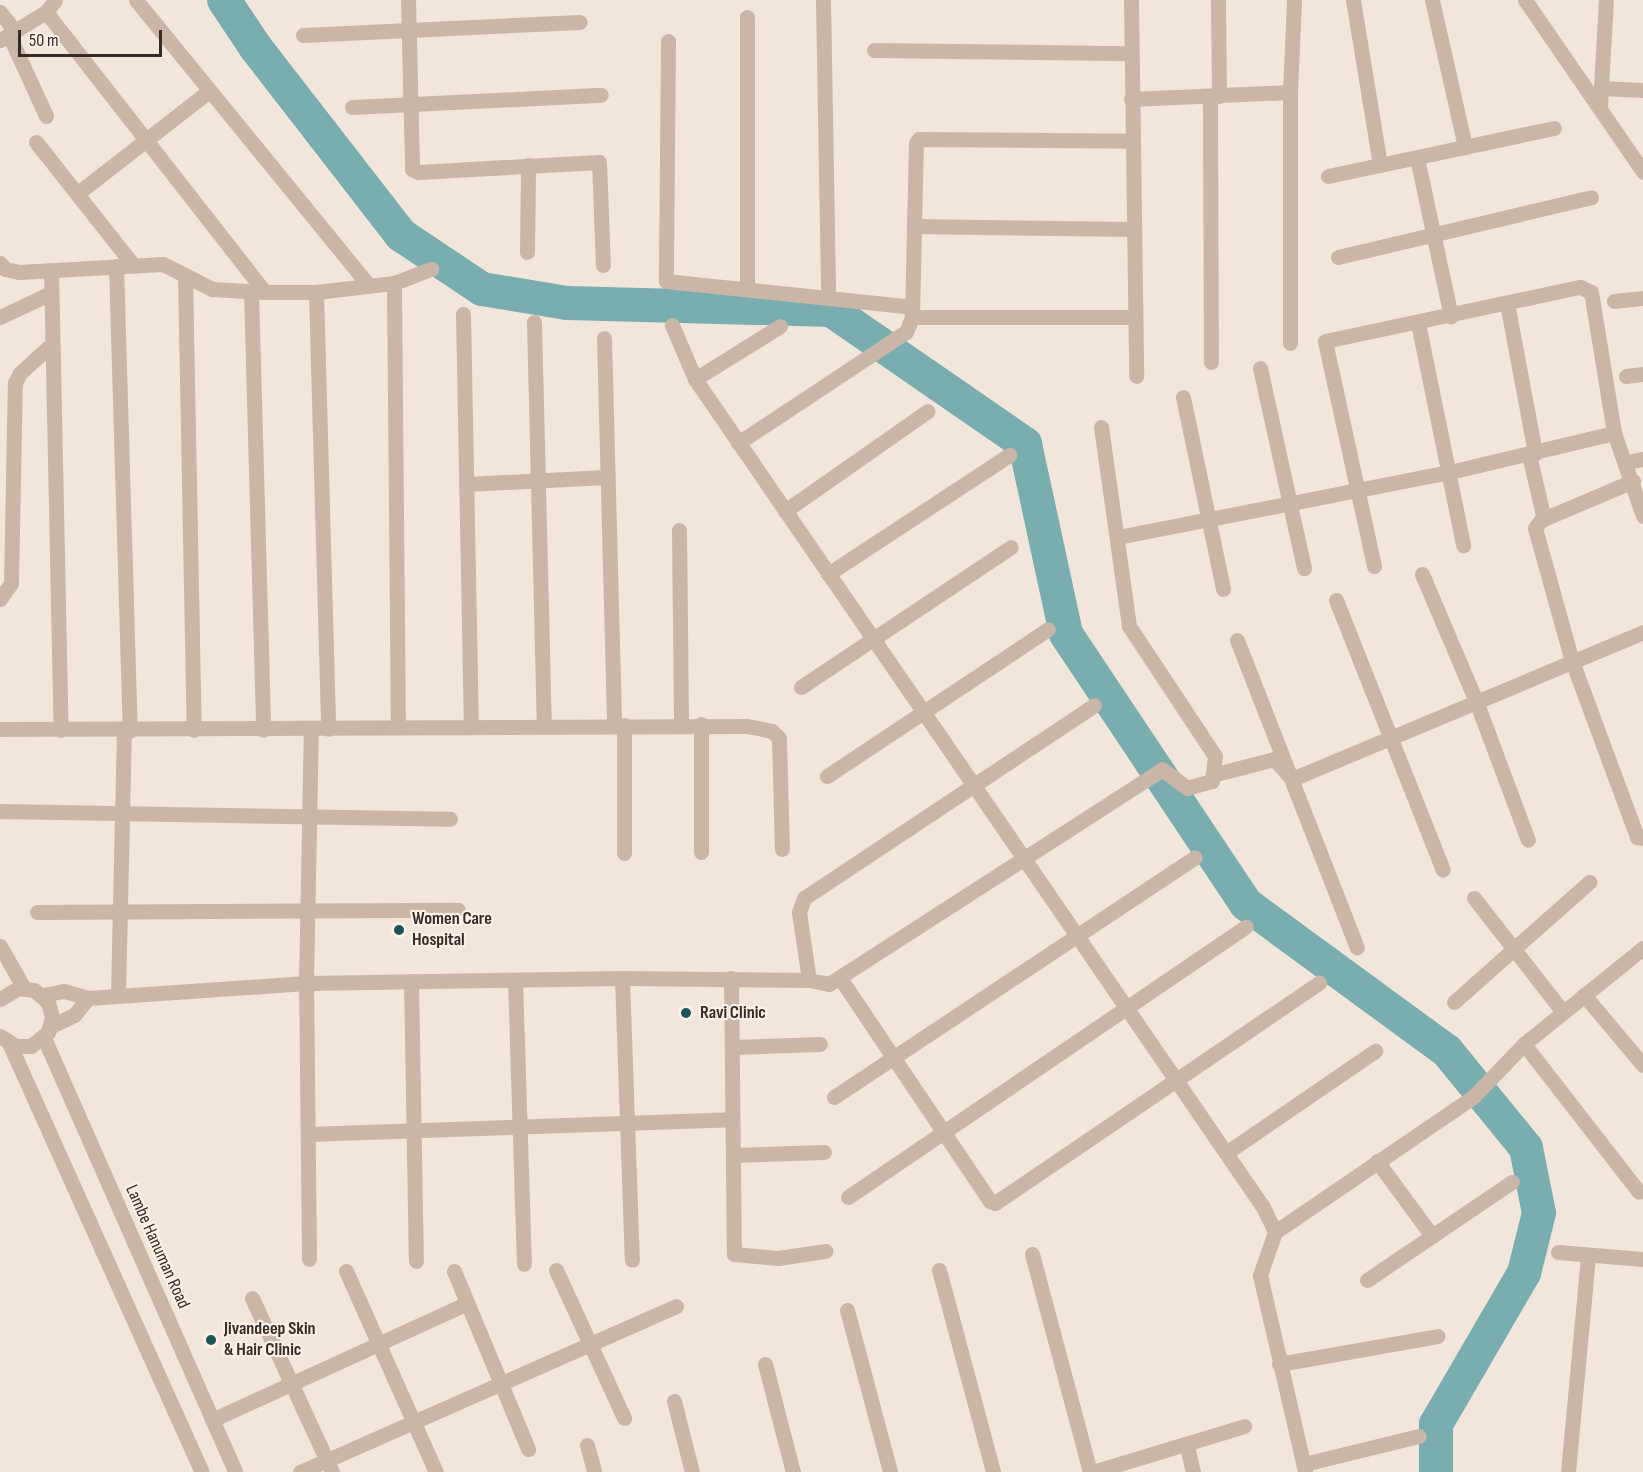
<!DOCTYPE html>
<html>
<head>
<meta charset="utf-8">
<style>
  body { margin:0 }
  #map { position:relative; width:1643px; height:1472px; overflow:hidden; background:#f2e6da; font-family:"Sofia Sans Condensed",sans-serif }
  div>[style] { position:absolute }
  .river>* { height:34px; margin:-17px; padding:0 17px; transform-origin:17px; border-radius:17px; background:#78aeb0 }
  .minor>* { height:15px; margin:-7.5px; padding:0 7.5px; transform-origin:7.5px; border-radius:7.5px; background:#cab6a6 }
  .tertiary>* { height:15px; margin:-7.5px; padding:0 7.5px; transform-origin:7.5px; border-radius:7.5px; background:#cab6a6 }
  .dots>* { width:16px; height:16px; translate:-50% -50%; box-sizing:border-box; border:3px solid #faf0e6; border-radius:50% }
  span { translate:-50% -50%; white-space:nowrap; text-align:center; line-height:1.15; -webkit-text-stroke:4.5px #faf0e6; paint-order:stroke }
  .poi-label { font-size:18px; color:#362b27; font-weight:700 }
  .left { translate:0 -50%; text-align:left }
  .street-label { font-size:18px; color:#362b27 }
  .scale { position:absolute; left:18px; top:30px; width:144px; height:27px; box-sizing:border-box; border:3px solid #362b27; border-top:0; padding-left:8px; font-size:18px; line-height:21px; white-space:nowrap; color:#362b27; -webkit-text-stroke:4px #faf0e6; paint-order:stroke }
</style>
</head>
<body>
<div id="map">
  <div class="river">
    <i style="left:224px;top:0;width:58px;rotate:56.3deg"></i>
    <i style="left:256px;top:48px;width:237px;rotate:52.2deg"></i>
    <i style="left:401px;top:235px;width:97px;rotate:33.7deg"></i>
    <i style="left:482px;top:289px;width:86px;rotate:9.4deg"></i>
    <i style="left:567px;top:303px;width:264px;rotate:1.5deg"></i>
    <i style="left:831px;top:310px;width:236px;rotate:34.6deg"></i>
    <i style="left:1025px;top:444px;width:194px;rotate:77.8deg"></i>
    <i style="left:1066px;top:634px;width:324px;rotate:56.3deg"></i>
    <i style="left:1246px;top:904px;width:249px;rotate:36.2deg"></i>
    <i style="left:1447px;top:1051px;width:125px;rotate:50.8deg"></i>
    <i style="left:1526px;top:1148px;width:66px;rotate:78.7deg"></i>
    <i style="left:1539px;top:1213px;width:62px;rotate:104deg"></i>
    <i style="left:1524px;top:1273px;width:175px;rotate:120.2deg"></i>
    <i style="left:1436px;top:1424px;width:48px;rotate:90deg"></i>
  </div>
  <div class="minor">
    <i style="left:136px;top:0;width:369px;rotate:50.8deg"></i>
    <i style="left:408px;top:0;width:169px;rotate:88.6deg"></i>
    <i style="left:412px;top:169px;width:7px;rotate:27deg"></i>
    <i style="left:418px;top:172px;width:181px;rotate:-3.2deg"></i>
    <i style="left:599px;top:162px;width:103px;rotate:87.8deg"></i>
    <i style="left:823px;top:0;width:296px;rotate:89deg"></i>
    <i style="left:1131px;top:0;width:376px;rotate:89.2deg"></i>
    <i style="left:1218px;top:0;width:96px;rotate:89.4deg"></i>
    <i style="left:1353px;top:0;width:167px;rotate:80.7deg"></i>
    <i style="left:1432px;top:0;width:151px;rotate:77.3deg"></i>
    <i style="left:0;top:12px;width:24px;rotate:52deg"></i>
    <i style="left:46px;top:12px;width:355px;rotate:52deg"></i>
    <i style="left:9px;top:35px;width:89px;rotate:65.4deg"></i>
    <i style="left:303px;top:35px;width:277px;rotate:-2.7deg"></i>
    <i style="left:0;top:40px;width:54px;rotate:-31.3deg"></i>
    <i style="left:46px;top:12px;width:15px;rotate:-53deg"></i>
    <i style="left:668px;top:41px;width:240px;rotate:90.5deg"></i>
    <i style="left:666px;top:281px;width:247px;rotate:6deg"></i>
    <i style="left:874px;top:50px;width:257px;rotate:0.7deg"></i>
    <i style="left:1600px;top:88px;width:43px;rotate:2.7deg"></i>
    <i style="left:1210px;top:96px;width:266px;rotate:89.8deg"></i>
    <i style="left:1131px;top:99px;width:159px;rotate:-2.5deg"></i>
    <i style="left:1600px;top:106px;width:106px;rotate:-86.8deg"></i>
    <i style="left:352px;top:107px;width:249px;rotate:-2.8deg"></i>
    <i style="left:36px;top:142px;width:157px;rotate:51.7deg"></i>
    <i style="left:1417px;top:158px;width:162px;rotate:77.9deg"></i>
    <i style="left:1328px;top:176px;width:231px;rotate:-12deg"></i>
    <i style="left:78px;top:193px;width:166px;rotate:-37.9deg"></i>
    <i style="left:914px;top:226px;width:219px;rotate:0.8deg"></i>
    <i style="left:527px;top:252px;width:87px;rotate:-89.3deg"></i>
    <i style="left:1338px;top:257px;width:260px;rotate:-13.3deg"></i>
    <i style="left:0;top:263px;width:8px;rotate:50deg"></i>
    <i style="left:5px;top:269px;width:14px;rotate:12deg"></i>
    <i style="left:19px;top:272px;width:144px;rotate:-3.2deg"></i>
    <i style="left:163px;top:264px;width:55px;rotate:27deg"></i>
    <i style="left:212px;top:289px;width:53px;rotate:3.2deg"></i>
    <i style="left:265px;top:292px;width:51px"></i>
    <i style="left:316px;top:292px;width:79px;rotate:-6.6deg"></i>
    <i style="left:394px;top:283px;width:40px;rotate:-21deg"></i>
    <i style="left:116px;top:266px;width:465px;rotate:88.3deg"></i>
    <i style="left:51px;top:270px;width:460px;rotate:88.8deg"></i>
    <i style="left:185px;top:275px;width:455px;rotate:88.9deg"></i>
    <i style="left:394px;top:283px;width:443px;rotate:89.5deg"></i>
    <i style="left:747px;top:288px;width:271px;rotate:-90deg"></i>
    <i style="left:251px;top:292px;width:438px;rotate:88.4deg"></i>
    <i style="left:316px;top:292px;width:437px;rotate:88.4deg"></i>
    <i style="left:1614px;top:301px;width:29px;rotate:-6deg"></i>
    <i style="left:1507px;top:303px;width:153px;rotate:79.4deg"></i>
    <i style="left:463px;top:314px;width:411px;rotate:88.9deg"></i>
    <i style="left:0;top:317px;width:56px;rotate:-25.2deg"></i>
    <i style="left:912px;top:317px;width:223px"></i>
    <i style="left:534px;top:322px;width:404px;rotate:88.6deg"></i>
    <i style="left:1418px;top:323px;width:227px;rotate:78.5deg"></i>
    <i style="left:672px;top:325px;width:59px;rotate:66.9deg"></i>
    <i style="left:695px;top:379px;width:1004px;rotate:55.55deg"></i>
    <i style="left:1263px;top:1207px;width:28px;rotate:64deg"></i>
    <i style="left:1275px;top:1232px;width:46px;rotate:109.2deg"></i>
    <i style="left:1260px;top:1275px;width:202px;rotate:77.1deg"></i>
    <i style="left:604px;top:338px;width:387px;rotate:88.5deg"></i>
    <i style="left:1290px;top:343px;width:251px;rotate:-90deg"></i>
    <i style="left:1290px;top:92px;width:92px;rotate:-87.5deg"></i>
    <i style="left:1260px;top:368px;width:205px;rotate:77.6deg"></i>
    <i style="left:1626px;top:376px;width:17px;rotate:-7deg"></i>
    <i style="left:695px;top:379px;width:100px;rotate:-31.9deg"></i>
    <i style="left:1183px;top:397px;width:196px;rotate:78.2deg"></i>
    <i style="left:738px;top:443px;width:201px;rotate:-33.5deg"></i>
    <i style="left:906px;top:332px;width:16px;rotate:-68deg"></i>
    <i style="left:912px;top:317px;width:174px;rotate:-88.7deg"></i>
    <i style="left:916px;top:143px;width:5px;rotate:-53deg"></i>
    <i style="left:919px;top:139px;width:213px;rotate:0.5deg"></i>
    <i style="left:1529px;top:455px;width:66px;rotate:76.8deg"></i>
    <i style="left:1627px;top:462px;width:16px;rotate:-11deg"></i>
    <i style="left:1633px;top:481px;width:100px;rotate:157deg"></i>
    <i style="left:1541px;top:520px;width:10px;rotate:127deg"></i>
    <i style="left:1535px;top:528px;width:138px;rotate:74.5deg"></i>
    <i style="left:1572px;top:661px;width:188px;rotate:69.7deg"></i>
    <i style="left:1637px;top:837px;width:6px;rotate:9deg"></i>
    <i style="left:466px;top:484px;width:140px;rotate:-2.9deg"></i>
    <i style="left:785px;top:511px;width:174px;rotate:-35deg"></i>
    <i style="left:679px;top:530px;width:193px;rotate:89.4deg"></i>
    <i style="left:1118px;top:537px;width:338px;rotate:-11.1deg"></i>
    <i style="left:1450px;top:472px;width:169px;rotate:-13.4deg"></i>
    <i style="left:1374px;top:566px;width:230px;rotate:-102.3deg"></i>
    <i style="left:1325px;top:341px;width:261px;rotate:-12deg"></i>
    <i style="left:1580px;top:287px;width:12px;rotate:24deg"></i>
    <i style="left:1591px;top:292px;width:143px;rotate:80.7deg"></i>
    <i style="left:1614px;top:433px;width:88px;rotate:70.7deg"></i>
    <i style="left:828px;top:574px;width:217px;rotate:-33.3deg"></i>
    <i style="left:1422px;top:574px;width:138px;rotate:67deg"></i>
    <i style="left:1476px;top:701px;width:148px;rotate:69.5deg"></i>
    <i style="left:0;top:599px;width:19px;rotate:-55deg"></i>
    <i style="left:11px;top:583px;width:200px;rotate:-88.9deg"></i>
    <i style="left:15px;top:383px;width:11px;rotate:-63deg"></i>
    <i style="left:20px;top:373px;width:43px;rotate:-42.2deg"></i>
    <i style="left:1336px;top:600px;width:290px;rotate:68.4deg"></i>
    <i style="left:1237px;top:640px;width:330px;rotate:68.7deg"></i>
    <i style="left:801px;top:687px;width:252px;rotate:-33.7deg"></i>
    <i style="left:701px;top:724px;width:128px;rotate:90deg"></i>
    <i style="left:624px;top:725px;width:128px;rotate:90deg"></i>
    <i style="left:0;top:729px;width:747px;rotate:-0.23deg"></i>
    <i style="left:747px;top:726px;width:25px;rotate:11deg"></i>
    <i style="left:772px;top:731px;width:10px;rotate:45deg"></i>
    <i style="left:779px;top:738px;width:111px;rotate:88.5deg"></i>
    <i style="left:1216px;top:774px;width:60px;rotate:-14.5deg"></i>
    <i style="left:1274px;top:759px;width:27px;rotate:48deg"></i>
    <i style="left:1292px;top:779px;width:381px;rotate:-22.7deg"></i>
    <i style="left:827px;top:776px;width:265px;rotate:-33.6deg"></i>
    <i style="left:0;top:811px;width:450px;rotate:1deg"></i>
    <i style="left:1474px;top:898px;width:145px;rotate:52deg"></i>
    <i style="left:37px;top:912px;width:421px;rotate:-0.3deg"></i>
    <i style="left:622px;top:978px;width:282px;rotate:88deg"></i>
    <i style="left:731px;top:978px;width:276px;rotate:89.4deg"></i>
    <i style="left:734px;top:1254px;width:44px;rotate:5.2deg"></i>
    <i style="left:778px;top:1258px;width:48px;rotate:-8.5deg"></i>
    <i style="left:840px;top:978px;width:269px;rotate:56.1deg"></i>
    <i style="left:990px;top:1201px;width:5px;rotate:22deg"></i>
    <i style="left:995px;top:1203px;width:392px;rotate:-34.2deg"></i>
    <i style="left:515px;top:980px;width:284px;rotate:88.2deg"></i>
    <i style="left:809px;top:980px;width:69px;rotate:-98.4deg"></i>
    <i style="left:799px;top:912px;width:15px;rotate:-70deg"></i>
    <i style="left:804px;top:898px;width:348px;rotate:-33.6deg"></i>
    <i style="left:411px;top:981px;width:280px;rotate:89deg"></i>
    <i style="left:118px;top:994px;width:263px;rotate:-88.7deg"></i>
    <i style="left:43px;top:995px;width:21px;rotate:-11deg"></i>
    <i style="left:64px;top:991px;width:25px;rotate:16deg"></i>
    <i style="left:88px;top:998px;width:22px;rotate:129deg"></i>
    <i style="left:74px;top:1015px;width:25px;rotate:154deg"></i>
    <i style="left:1584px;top:995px;width:92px;rotate:49.9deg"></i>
    <i style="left:88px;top:998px;width:219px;rotate:-3.9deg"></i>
    <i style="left:306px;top:983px;width:316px;rotate:-0.9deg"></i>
    <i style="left:622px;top:978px;width:187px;rotate:0.6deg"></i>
    <i style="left:809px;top:980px;width:20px;rotate:11deg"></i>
    <i style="left:829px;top:984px;width:396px;rotate:-32.8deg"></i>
    <i style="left:1162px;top:769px;width:31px;rotate:37deg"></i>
    <i style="left:1187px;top:788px;width:26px;rotate:-16deg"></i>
    <i style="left:1212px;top:781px;width:25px;rotate:-83deg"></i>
    <i style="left:1215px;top:756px;width:156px;rotate:-123.5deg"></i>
    <i style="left:1129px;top:626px;width:201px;rotate:-98deg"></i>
    <i style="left:1454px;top:1002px;width:181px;rotate:-41.6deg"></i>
    <i style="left:1524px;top:1044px;width:187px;rotate:52.2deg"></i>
    <i style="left:732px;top:1047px;width:88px;rotate:-2deg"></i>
    <i style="left:834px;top:1097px;width:433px;rotate:-33.6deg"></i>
    <i style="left:308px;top:1134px;width:424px;rotate:-2deg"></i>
    <i style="left:1226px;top:1153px;width:181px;rotate:-34.4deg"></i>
    <i style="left:733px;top:1155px;width:91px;rotate:-1.9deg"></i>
    <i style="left:1377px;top:1161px;width:93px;rotate:53.7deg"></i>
    <i style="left:848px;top:1197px;width:481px;rotate:-34.2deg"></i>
    <i style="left:1275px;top:1232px;width:240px;rotate:-34.3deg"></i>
    <i style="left:1473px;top:1097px;width:74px;rotate:-46.1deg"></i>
    <i style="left:1524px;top:1044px;width:153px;rotate:-38.9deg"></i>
    <i style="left:1558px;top:1252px;width:85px;rotate:4.7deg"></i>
    <i style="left:1032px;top:1254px;width:226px;rotate:75.1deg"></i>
    <i style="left:309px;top:1259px;width:276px;rotate:-90.6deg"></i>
    <i style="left:306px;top:983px;width:254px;rotate:-88.9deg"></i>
    <i style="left:556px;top:1270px;width:163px;rotate:65.3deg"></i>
    <i style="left:939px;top:1270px;width:209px;rotate:75deg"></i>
    <i style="left:346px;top:1271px;width:220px;rotate:65.9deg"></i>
    <i style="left:454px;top:1271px;width:193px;rotate:67.4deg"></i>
    <i style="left:1367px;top:1280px;width:175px;rotate:-34.1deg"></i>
    <i style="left:252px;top:1298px;width:192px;rotate:65.3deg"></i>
    <i style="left:847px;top:1310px;width:168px;rotate:75.1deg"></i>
    <i style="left:765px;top:1364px;width:112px;rotate:75.5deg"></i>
    <i style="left:1279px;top:1364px;width:161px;rotate:-10deg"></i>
    <i style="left:674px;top:1401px;width:73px;rotate:75.8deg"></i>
    <i style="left:212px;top:1420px;width:281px;rotate:-24.6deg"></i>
    <i style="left:587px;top:1445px;width:28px;rotate:75deg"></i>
    <i style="left:1187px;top:1446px;width:27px;rotate:77deg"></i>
    <i style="left:1304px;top:1464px;width:118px;rotate:-13.7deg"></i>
    <i style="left:300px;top:1472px;width:411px;rotate:-23.8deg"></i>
    <i style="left:1093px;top:1472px;width:158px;rotate:-16.9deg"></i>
    <i style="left:1568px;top:1472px;width:218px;rotate:-84.7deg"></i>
  </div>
  <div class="tertiary">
    <i style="left:1525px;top:0;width:209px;rotate:55.5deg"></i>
    <i style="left:0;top:946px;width:48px;rotate:60.3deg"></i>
    <i style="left:0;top:999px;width:21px;rotate:-31deg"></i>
    <i style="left:18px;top:988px;width:16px;rotate:7deg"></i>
    <i style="left:34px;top:990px;width:18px;rotate:41deg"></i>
    <i style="left:48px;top:1002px;width:16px;rotate:75deg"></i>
    <i style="left:52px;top:1017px;width:16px;rotate:105deg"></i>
    <i style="left:48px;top:1032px;width:22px;rotate:141deg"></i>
    <i style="left:31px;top:1046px;width:15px;rotate:180deg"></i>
    <i style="left:16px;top:1046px;width:19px;rotate:-148deg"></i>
    <i style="left:44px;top:1038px;width:474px;rotate:66.2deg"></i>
    <i style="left:9px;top:1043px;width:470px;rotate:65.8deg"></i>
  </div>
  <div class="dots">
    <i style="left:399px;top:930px;background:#1c5558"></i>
    <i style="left:686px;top:1013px;background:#1c5558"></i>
    <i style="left:211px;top:1340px;background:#1c5558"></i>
  </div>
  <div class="poi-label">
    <span class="left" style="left:412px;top:930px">Women Care<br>Hospital</span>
    <span class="left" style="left:700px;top:1013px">Ravi Clinic</span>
    <span class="left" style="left:224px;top:1340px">Jivandeep Skin<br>&amp; Hair Clinic</span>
  </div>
  <div class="street-label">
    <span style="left:157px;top:1247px;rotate:66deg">Lambe Hanuman Road</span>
  </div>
  <div class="scale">50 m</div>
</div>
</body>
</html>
